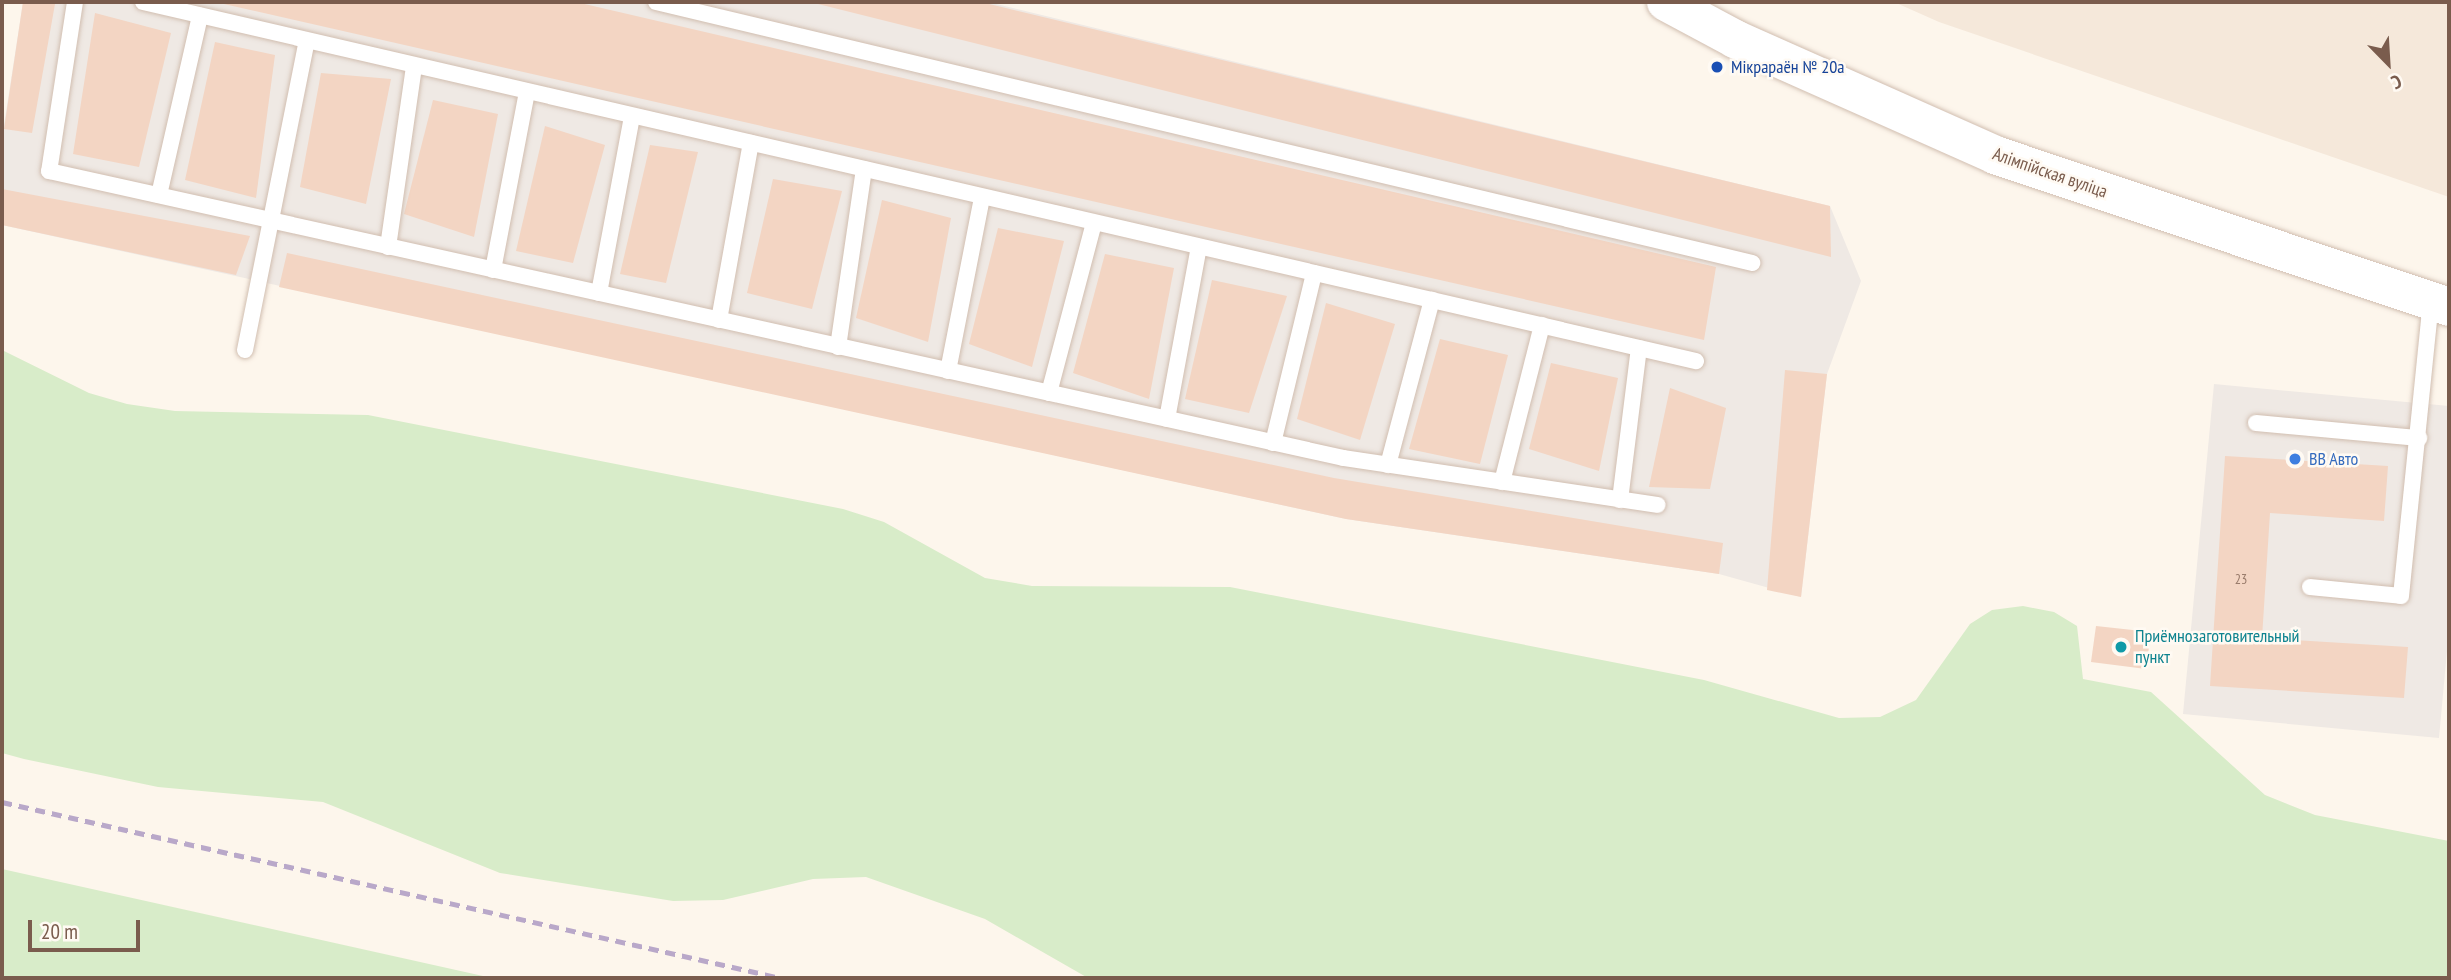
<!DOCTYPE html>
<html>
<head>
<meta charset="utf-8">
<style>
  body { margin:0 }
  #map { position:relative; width:2451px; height:980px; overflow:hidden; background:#fdf6ec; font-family:"PT Sans Narrow",sans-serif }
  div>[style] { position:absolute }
  .residential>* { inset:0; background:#f5e8da }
  .industrial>* { inset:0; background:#efe9e4 }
  .green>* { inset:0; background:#d8ecc9 }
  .building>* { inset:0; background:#f3d5c3 }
  .roads { filter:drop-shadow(0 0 2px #d1beb0) drop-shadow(0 0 2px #d1beb0) }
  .lane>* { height:16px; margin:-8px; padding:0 8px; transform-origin:8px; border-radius:8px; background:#fff }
  .secondary>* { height:38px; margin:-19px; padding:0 19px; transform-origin:19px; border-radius:19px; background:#fff }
  .rail>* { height:5px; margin-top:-2.5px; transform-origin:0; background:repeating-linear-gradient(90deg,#b9a8c9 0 10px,transparent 0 17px) }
  .dots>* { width:19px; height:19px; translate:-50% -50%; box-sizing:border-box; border:4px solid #fffaf3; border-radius:50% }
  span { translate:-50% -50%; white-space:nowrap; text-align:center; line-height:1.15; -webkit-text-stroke:5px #fffaf3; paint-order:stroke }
  .number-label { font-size:14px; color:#987a6a }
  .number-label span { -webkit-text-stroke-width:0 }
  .transit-label { font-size:18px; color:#164399 }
  .left { translate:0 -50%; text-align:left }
  .street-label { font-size:18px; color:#7a5c4d }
  .shop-label { font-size:18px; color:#366cbe }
  .culture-label { font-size:18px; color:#0d838f }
  .frame { position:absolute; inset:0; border:4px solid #7a5c4d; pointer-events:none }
  .north { position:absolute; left:2353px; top:28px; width:70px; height:70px; -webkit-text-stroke:5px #fffaf3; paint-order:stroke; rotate:156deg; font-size:19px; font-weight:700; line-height:28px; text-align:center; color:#7a5c4d }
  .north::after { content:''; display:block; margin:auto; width:24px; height:32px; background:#7a5c4d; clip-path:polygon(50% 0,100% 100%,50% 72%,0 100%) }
  .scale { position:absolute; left:28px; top:920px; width:112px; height:32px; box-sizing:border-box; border:4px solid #7a5c4d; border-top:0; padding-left:9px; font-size:21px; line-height:24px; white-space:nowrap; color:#7a5c4d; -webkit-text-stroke:5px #fffaf3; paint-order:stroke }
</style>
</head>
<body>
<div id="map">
  <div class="residential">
    <i style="clip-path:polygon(1894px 2px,2449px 2px,2449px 197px,1939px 22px)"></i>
  </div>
  <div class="industrial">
    <i style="clip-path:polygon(23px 2px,988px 2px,1830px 206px,1861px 281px,1827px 374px,1801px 597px,1719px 574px,1346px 519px,2px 225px,2px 138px)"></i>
    <i style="clip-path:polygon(2214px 384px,2449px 406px,2449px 629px,2439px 738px,2183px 714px)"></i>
  </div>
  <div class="green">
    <i style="clip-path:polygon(2px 350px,89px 393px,127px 404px,175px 411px,368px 415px,843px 509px,884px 522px,985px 578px,1032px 586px,1230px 587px,1704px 680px,1839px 718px,1880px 717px,1916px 700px,1970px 624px,1992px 610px,2023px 606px,2054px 612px,2077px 626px,2083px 679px,2151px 692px,2265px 795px,2315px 815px,2449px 841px,2449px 978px,1088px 978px,985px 919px,866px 877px,813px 879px,723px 900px,673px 901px,500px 873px,323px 802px,158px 787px,24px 759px,2px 753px)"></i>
    <i style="clip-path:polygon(2px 869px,492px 978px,2px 978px)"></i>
  </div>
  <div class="building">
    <i style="clip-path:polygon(23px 2px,55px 4px,32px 133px,4px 129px)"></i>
    <i style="clip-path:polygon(215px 2px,576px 2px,1716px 267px,1704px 340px)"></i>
    <i style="clip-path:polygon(981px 2px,1830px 206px,1831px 257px,814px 3px)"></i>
    <i style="clip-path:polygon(95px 13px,171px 33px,139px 167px,73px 154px)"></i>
    <i style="clip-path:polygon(215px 42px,275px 55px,256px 198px,185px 180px)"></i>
    <i style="clip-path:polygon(321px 73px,391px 79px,366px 204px,300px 187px)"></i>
    <i style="clip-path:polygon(433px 100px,498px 114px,474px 237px,404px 214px)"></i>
    <i style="clip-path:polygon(545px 126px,605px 145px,573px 263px,516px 251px)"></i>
    <i style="clip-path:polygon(650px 145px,698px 152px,666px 283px,620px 274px)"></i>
    <i style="clip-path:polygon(773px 179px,842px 191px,812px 309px,747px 293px)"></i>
    <i style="clip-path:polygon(2px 189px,250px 236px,236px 275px,2px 225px)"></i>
    <i style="clip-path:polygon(882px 200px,951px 218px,928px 342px,856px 318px)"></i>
    <i style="clip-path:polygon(998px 228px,1064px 241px,1032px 367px,969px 344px)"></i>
    <i style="clip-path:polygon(287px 253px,1334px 478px,1723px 543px,1719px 574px,1346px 519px,279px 287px)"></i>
    <i style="clip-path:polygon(1105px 254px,1174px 268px,1149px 399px,1073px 373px)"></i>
    <i style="clip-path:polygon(1212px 280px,1287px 296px,1249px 413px,1185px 399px)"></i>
    <i style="clip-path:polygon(1326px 303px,1395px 324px,1360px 440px,1297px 419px)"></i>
    <i style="clip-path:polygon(1440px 339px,1508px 355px,1480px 464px,1409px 449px)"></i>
    <i style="clip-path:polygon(1551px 363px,1618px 378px,1599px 471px,1529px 449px)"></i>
    <i style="clip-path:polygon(1785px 370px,1827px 374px,1801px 597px,1767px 590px)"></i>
    <i style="clip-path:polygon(1670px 388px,1726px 408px,1710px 489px,1649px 487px)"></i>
    <i style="clip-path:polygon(2225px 456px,2388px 466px,2384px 521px,2270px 513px,2262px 638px,2408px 647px,2404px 698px,2210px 686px)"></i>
    <i style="clip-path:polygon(2096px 626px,2151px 632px,2146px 669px,2091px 662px)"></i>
  </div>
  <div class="roads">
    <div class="lane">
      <i style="left:75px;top:2px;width:171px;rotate:98.7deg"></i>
      <i style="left:49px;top:171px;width:1326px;rotate:12.5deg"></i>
      <i style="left:1344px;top:458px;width:317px;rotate:8.5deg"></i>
      <i style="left:143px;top:2px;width:1594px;rotate:13.02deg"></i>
      <i style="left:656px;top:2px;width:1127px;rotate:13.39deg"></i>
      <i style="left:159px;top:195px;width:184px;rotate:-77.1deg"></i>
      <i style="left:388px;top:247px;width:183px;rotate:-81.8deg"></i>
      <i style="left:493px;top:270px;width:181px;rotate:-79.2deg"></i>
      <i style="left:599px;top:293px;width:180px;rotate:-79.4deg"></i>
      <i style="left:719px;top:320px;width:180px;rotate:-79.8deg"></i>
      <i style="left:838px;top:347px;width:180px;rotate:-81.7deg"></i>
      <i style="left:245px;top:350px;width:315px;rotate:-78.7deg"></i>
      <i style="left:948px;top:371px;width:177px;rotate:-78.9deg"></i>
      <i style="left:1049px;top:393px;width:176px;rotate:-75.2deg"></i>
      <i style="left:1167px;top:419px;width:175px;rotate:-79.5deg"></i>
      <i style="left:2256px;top:423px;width:164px;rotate:5.3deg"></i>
      <i style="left:1273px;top:443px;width:175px;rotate:-76.4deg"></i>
      <i style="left:1388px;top:465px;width:171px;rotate:-75.1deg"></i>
      <i style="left:1502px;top:482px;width:162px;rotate:-75.7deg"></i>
      <i style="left:1620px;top:500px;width:153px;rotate:-82.9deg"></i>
      <i style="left:2310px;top:587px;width:91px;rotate:5.6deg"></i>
      <i style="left:2401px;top:596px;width:297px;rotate:-84.2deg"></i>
    </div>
    <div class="secondary">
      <i style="left:1666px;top:2px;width:78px;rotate:28.2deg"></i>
      <i style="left:1735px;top:39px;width:285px;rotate:24deg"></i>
      <i style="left:1995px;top:155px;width:479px;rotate:18.5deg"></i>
    </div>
  </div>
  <div class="rail">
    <i style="left:2px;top:802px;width:799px;rotate:12.73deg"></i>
  </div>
  <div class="dots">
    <i style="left:1717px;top:67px;background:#1a4fb4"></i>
    <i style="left:2295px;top:459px;background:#3f7fe0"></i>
    <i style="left:2121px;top:647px;background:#0f9aa8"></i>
  </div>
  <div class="number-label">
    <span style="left:2241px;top:579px">23</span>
  </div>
  <div class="transit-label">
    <span class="left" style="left:1731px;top:67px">Мікрараён № 20а</span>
  </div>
  <div class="street-label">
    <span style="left:2050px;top:173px;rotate:19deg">Алімпійская вуліца</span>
  </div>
  <div class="shop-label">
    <span class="left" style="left:2309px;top:459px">ВВ Авто</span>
  </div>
  <div class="culture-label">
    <span class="left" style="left:2135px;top:647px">Приёмнозаготовительный<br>пункт</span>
  </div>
  <div class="frame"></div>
  <div class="north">С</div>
  <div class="scale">20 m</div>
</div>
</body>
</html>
